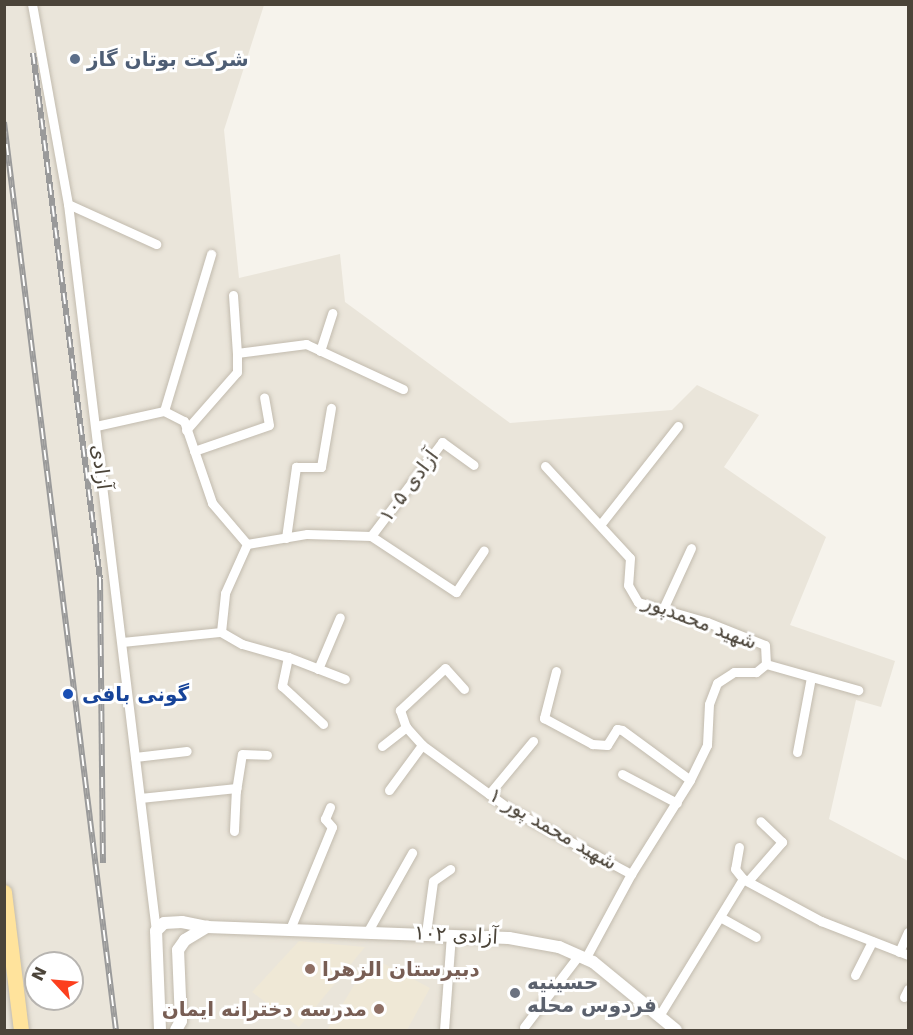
<!DOCTYPE html>
<html>
<head>
<meta charset="utf-8">
<style>
  body { margin:0 }
  #map { position:relative; width:913px; height:1035px; overflow:hidden; background:#f6f3ec; font-family:"DejaVu Sans","Noto Naskh Arabic",sans-serif }
  div>[style] { position:absolute }
  .residential>* { inset:0; background:#eae5da }
  .education>* { inset:0; background:#efe8d6 }
  .roads { filter:drop-shadow(0 0 2px #c2bbae) drop-shadow(0 0 2px #c2bbae) }
  .minor>* { height:9px; margin:-4.5px; padding:0 4.5px; transform-origin:4.5px; border-radius:4.5px; background:#fff }
  .tertiary>* { height:12px; margin:-6px; padding:0 6px; transform-origin:6px; border-radius:6px; background:#fff }
  .primary>* { height:15px; margin:-7.5px; padding:0 7.5px; transform-origin:7.5px; border-radius:7.5px; background:#ffe39c }
  .rail>* { height:6px; margin-top:-3px; transform-origin:0; background:repeating-linear-gradient(90deg,#fff 0 11px,#9a9a9a 0 22px); box-sizing:border-box; border-block:2px solid #9a9a9a }
  .dots>* { width:16px; height:16px; translate:-50% -50%; box-sizing:border-box; border:3px solid #fff; border-radius:50% }
  span { translate:-50% -50%; white-space:nowrap; text-align:center; line-height:1.15; -webkit-text-stroke:6px #fff; paint-order:stroke }
  .service-label { font-size:20px; color:#4e5e75; font-weight:700 }
  .left { translate:0 -50%; text-align:left }
  .street-label { font-size:20px; color:#4b4439 }
  .transit-label { font-size:20px; color:#164399; font-weight:700 }
  .education-label { font-size:20px; color:#785e54; font-weight:700 }
  .right { translate:-100% -50%; text-align:right }
  .worship-label { font-size:20px; color:#5b616d; font-weight:700 }
  .frame { position:absolute; inset:0; border:6px solid #4b4439; pointer-events:none }
  .north { position:absolute; left:24px; top:951px; width:60px; height:60px; box-sizing:border-box; background:#fff; border:2px solid #b7b4b0; border-radius:50%; rotate:296deg; font-size:16px; font-weight:700; line-height:24px; text-align:center; color:#4b4439 }
  .north::after { content:''; display:block; margin:auto; width:21px; height:27px; background:#fc3f1d; clip-path:polygon(50% 0,100% 100%,50% 72%,0 100%) }
</style>
</head>
<body>
<div id="map">
  <div class="residential">
    <i style="clip-path:polygon(evenodd,5px 5px,264px 5px,224px 130px,239px 278px,340px 254px,345px 302px,510px 423px,672px 410px,697px 385px,759px 415px,724px 467px,826px 537px,790px 625px,895px 661px,881px 707px,856px 700px,829px 819px,908px 861px,908px 1030px,5px 1030px,5px 5px,36px 963px,72px 963px,72px 999px,36px 999px,36px 963px)"></i>
  </div>
  <div class="education">
    <i style="clip-path:polygon(299px 941px,365px 947px,299px 1027px,252px 992px)"></i>
    <i style="clip-path:polygon(371px 957px,430px 988px,407px 1030px,327px 1030px)"></i>
  </div>
  <div class="roads">
    <div class="minor">
      <i style="left:32px;top:4px;width:203px;rotate:79.8deg"></i>
      <i style="left:68px;top:204px;width:732px;rotate:83.1deg"></i>
      <i style="left:68px;top:204px;width:97px;rotate:24.4deg"></i>
      <i style="left:233px;top:295px;width:58px;rotate:86.1deg"></i>
      <i style="left:237px;top:353px;width:70px;rotate:-7.4deg"></i>
      <i style="left:306px;top:344px;width:107px;rotate:24.9deg"></i>
      <i style="left:320px;top:351px;width:40px;rotate:-72deg"></i>
      <i style="left:164px;top:411px;width:164px;rotate:-73.3deg"></i>
      <i style="left:96px;top:426px;width:70px;rotate:-12.4deg"></i>
      <i style="left:164px;top:411px;width:22px;rotate:27deg"></i>
      <i style="left:184px;top:421px;width:87px;rotate:71.1deg"></i>
      <i style="left:212px;top:503px;width:54px;rotate:49.5deg"></i>
      <i style="left:186px;top:430px;width:77px;rotate:-48.7deg"></i>
      <i style="left:237px;top:372px;width:19px;rotate:-90deg"></i>
      <i style="left:194px;top:451px;width:79px;rotate:-19.1deg"></i>
      <i style="left:269px;top:425px;width:28px;rotate:-100deg"></i>
      <i style="left:545px;top:466px;width:125px;rotate:47.3deg"></i>
      <i style="left:630px;top:558px;width:27px;rotate:94deg"></i>
      <i style="left:628px;top:585px;width:20px;rotate:60deg"></i>
      <i style="left:638px;top:602px;width:72px;rotate:16.2deg"></i>
      <i style="left:707px;top:622px;width:62px;rotate:21.6deg"></i>
      <i style="left:765px;top:645px;width:19px;rotate:87deg"></i>
      <i style="left:766px;top:664px;width:13px;rotate:141deg"></i>
      <i style="left:756px;top:672px;width:22px;rotate:180deg"></i>
      <i style="left:734px;top:672px;width:20px;rotate:147deg"></i>
      <i style="left:717px;top:683px;width:22px;rotate:111deg"></i>
      <i style="left:709px;top:704px;width:41px;rotate:92.8deg"></i>
      <i style="left:707px;top:745px;width:39px;rotate:116deg"></i>
      <i style="left:690px;top:780px;width:111px;rotate:122.1deg"></i>
      <i style="left:631px;top:874px;width:97px;rotate:118.4deg"></i>
      <i style="left:600px;top:525px;width:126px;rotate:-51.8deg"></i>
      <i style="left:371px;top:536px;width:102px;rotate:33.4deg"></i>
      <i style="left:456px;top:592px;width:50px;rotate:-56.3deg"></i>
      <i style="left:286px;top:538px;width:72px;rotate:-82deg"></i>
      <i style="left:296px;top:467px;width:25px"></i>
      <i style="left:321px;top:467px;width:60px;rotate:-80.4deg"></i>
      <i style="left:663px;top:609px;width:67px;rotate:-65.3deg"></i>
      <i style="left:221px;top:632px;width:24px;rotate:30deg"></i>
      <i style="left:242px;top:644px;width:48px;rotate:15.8deg"></i>
      <i style="left:288px;top:657px;width:30px;rotate:102deg"></i>
      <i style="left:282px;top:686px;width:56px;rotate:42.8deg"></i>
      <i style="left:122px;top:642px;width:100px;rotate:-5.8deg"></i>
      <i style="left:221px;top:632px;width:39px;rotate:-84deg"></i>
      <i style="left:225px;top:593px;width:54px;rotate:-65.8deg"></i>
      <i style="left:247px;top:544px;width:61px;rotate:-9.5deg"></i>
      <i style="left:307px;top:534px;width:64px;rotate:1.8deg"></i>
      <i style="left:371px;top:536px;width:118px;rotate:-52.9deg"></i>
      <i style="left:442px;top:442px;width:39px;rotate:36deg"></i>
      <i style="left:288px;top:657px;width:61px;rotate:21.1deg"></i>
      <i style="left:766px;top:664px;width:96px;rotate:15.8deg"></i>
      <i style="left:318px;top:669px;width:56px;rotate:-67.1deg"></i>
      <i style="left:556px;top:671px;width:49px;rotate:104.3deg"></i>
      <i style="left:544px;top:718px;width:55px;rotate:28.4deg"></i>
      <i style="left:592px;top:744px;width:15px;rotate:4deg"></i>
      <i style="left:607px;top:745px;width:19px;rotate:-58deg"></i>
      <i style="left:617px;top:729px;width:5px;rotate:11deg"></i>
      <i style="left:622px;top:730px;width:84px;rotate:36.3deg"></i>
      <i style="left:464px;top:689px;width:28px;rotate:-132deg"></i>
      <i style="left:445px;top:668px;width:62px;rotate:137deg"></i>
      <i style="left:400px;top:710px;width:18px;rotate:71deg"></i>
      <i style="left:406px;top:727px;width:24px;rotate:48deg"></i>
      <i style="left:422px;top:745px;width:107px;rotate:36.2deg"></i>
      <i style="left:508px;top:808px;width:140px;rotate:28.2deg"></i>
      <i style="left:382px;top:746px;width:31px;rotate:-38deg"></i>
      <i style="left:797px;top:752px;width:76px;rotate:-79.4deg"></i>
      <i style="left:135px;top:757px;width:52px;rotate:-6.6deg"></i>
      <i style="left:622px;top:774px;width:62px;rotate:27.8deg"></i>
      <i style="left:389px;top:790px;width:56px;rotate:-53.7deg"></i>
      <i style="left:236px;top:791px;width:37px;rotate:-81deg"></i>
      <i style="left:242px;top:754px;width:25px;rotate:2deg"></i>
      <i style="left:489px;top:794px;width:69px;rotate:-50.3deg"></i>
      <i style="left:140px;top:798px;width:97px;rotate:-5.9deg"></i>
      <i style="left:236px;top:788px;width:43px;rotate:92.7deg"></i>
      <i style="left:739px;top:847px;width:22px;rotate:100deg"></i>
      <i style="left:735px;top:869px;width:13px;rotate:51deg"></i>
      <i style="left:743px;top:879px;width:89px;rotate:28.3deg"></i>
      <i style="left:821px;top:921px;width:93px;rotate:21.3deg"></i>
      <i style="left:748px;top:881px;width:52px;rotate:-48.9deg"></i>
      <i style="left:782px;top:842px;width:30px;rotate:-136deg"></i>
      <i style="left:720px;top:917px;width:41px;rotate:29.1deg"></i>
      <i style="left:290px;top:929px;width:110px;rotate:-67.6deg"></i>
      <i style="left:332px;top:827px;width:11px;rotate:-131deg"></i>
      <i style="left:325px;top:819px;width:13px;rotate:-67deg"></i>
      <i style="left:368px;top:931px;width:90px;rotate:-60.6deg"></i>
      <i style="left:426px;top:933px;width:52px;rotate:-82.3deg"></i>
      <i style="left:433px;top:881px;width:21px;rotate:-35deg"></i>
      <i style="left:899px;top:952px;width:22px;rotate:-66deg"></i>
      <i style="left:855px;top:975px;width:38px;rotate:-63deg"></i>
      <i style="left:904px;top:997px;width:9px;rotate:-63deg"></i>
      <i style="left:659px;top:1016px;width:161px;rotate:-58.5deg"></i>
      <i style="left:524px;top:1027px;width:89px;rotate:-52.7deg"></i>
      <i style="left:444px;top:1030px;width:95px;rotate:-85.8deg"></i>
    </div>
    <div class="tertiary">
      <i style="left:160px;top:1030px;width:99px;rotate:-92.3deg"></i>
      <i style="left:156px;top:931px;width:11px;rotate:-45deg"></i>
      <i style="left:164px;top:923px;width:18px;rotate:-3deg"></i>
      <i style="left:182px;top:922px;width:25px;rotate:11deg"></i>
      <i style="left:207px;top:927px;width:302px;rotate:2.1deg"></i>
      <i style="left:509px;top:938px;width:51px;rotate:10.2deg"></i>
      <i style="left:559px;top:947px;width:37px;rotate:24deg"></i>
      <i style="left:593px;top:962px;width:107px;rotate:39.3deg"></i>
      <i style="left:176px;top:1030px;width:10px;rotate:-61deg"></i>
      <i style="left:181px;top:1021px;width:71px;rotate:-92.4deg"></i>
      <i style="left:178px;top:950px;width:12px;rotate:-55deg"></i>
      <i style="left:185px;top:940px;width:26px;rotate:-31deg"></i>
    </div>
    <div class="primary">
      <i style="left:4px;top:892px;width:139px;rotate:83deg"></i>
    </div>
  </div>
  <div class="rail">
    <i style="left:33px;top:53px;width:530px;rotate:82.74deg"></i>
    <i style="left:100px;top:579px;width:284px;rotate:89.4deg"></i>
    <i style="left:4px;top:122px;width:915px;rotate:82.97deg"></i>
  </div>
  <div class="dots">
    <i style="left:75px;top:59px;background:#5c6f8a"></i>
    <i style="left:68px;top:694px;background:#1a4fb4"></i>
    <i style="left:310px;top:969px;background:#8d6e63"></i>
    <i style="left:515px;top:993px;background:#6b7280"></i>
    <i style="left:379px;top:1009px;background:#8d6e63"></i>
  </div>
  <div class="service-label">
    <span class="left" style="left:87px;top:59px">شرکت بوتان گاز</span>
  </div>
  <div class="street-label">
    <span style="left:101px;top:467px;rotate:83deg">آزادی</span>
    <span style="left:409px;top:486px;rotate:-53deg">آزادی ۱۰۵</span>
    <span style="left:700px;top:622px;rotate:21deg">شهید محمدپور</span>
    <span style="left:553px;top:829px;rotate:30deg">شهید محمد پور ۱</span>
    <span style="left:456px;top:935px;rotate:3deg">آزادی ۱۰۲</span>
  </div>
  <div class="transit-label">
    <span class="left" style="left:82px;top:694px">گونی بافی</span>
  </div>
  <div class="education-label">
    <span class="left" style="left:322px;top:969px">دبیرستان الزهرا</span>
    <span class="right" style="left:367px;top:1009px">مدرسه دخترانه ایمان</span>
  </div>
  <div class="worship-label">
    <span class="left" style="left:527px;top:994px">حسینیه<br>فردوس محله</span>
  </div>
  <div class="frame"></div>
  <div class="north">N</div>
</div>
</body>
</html>
